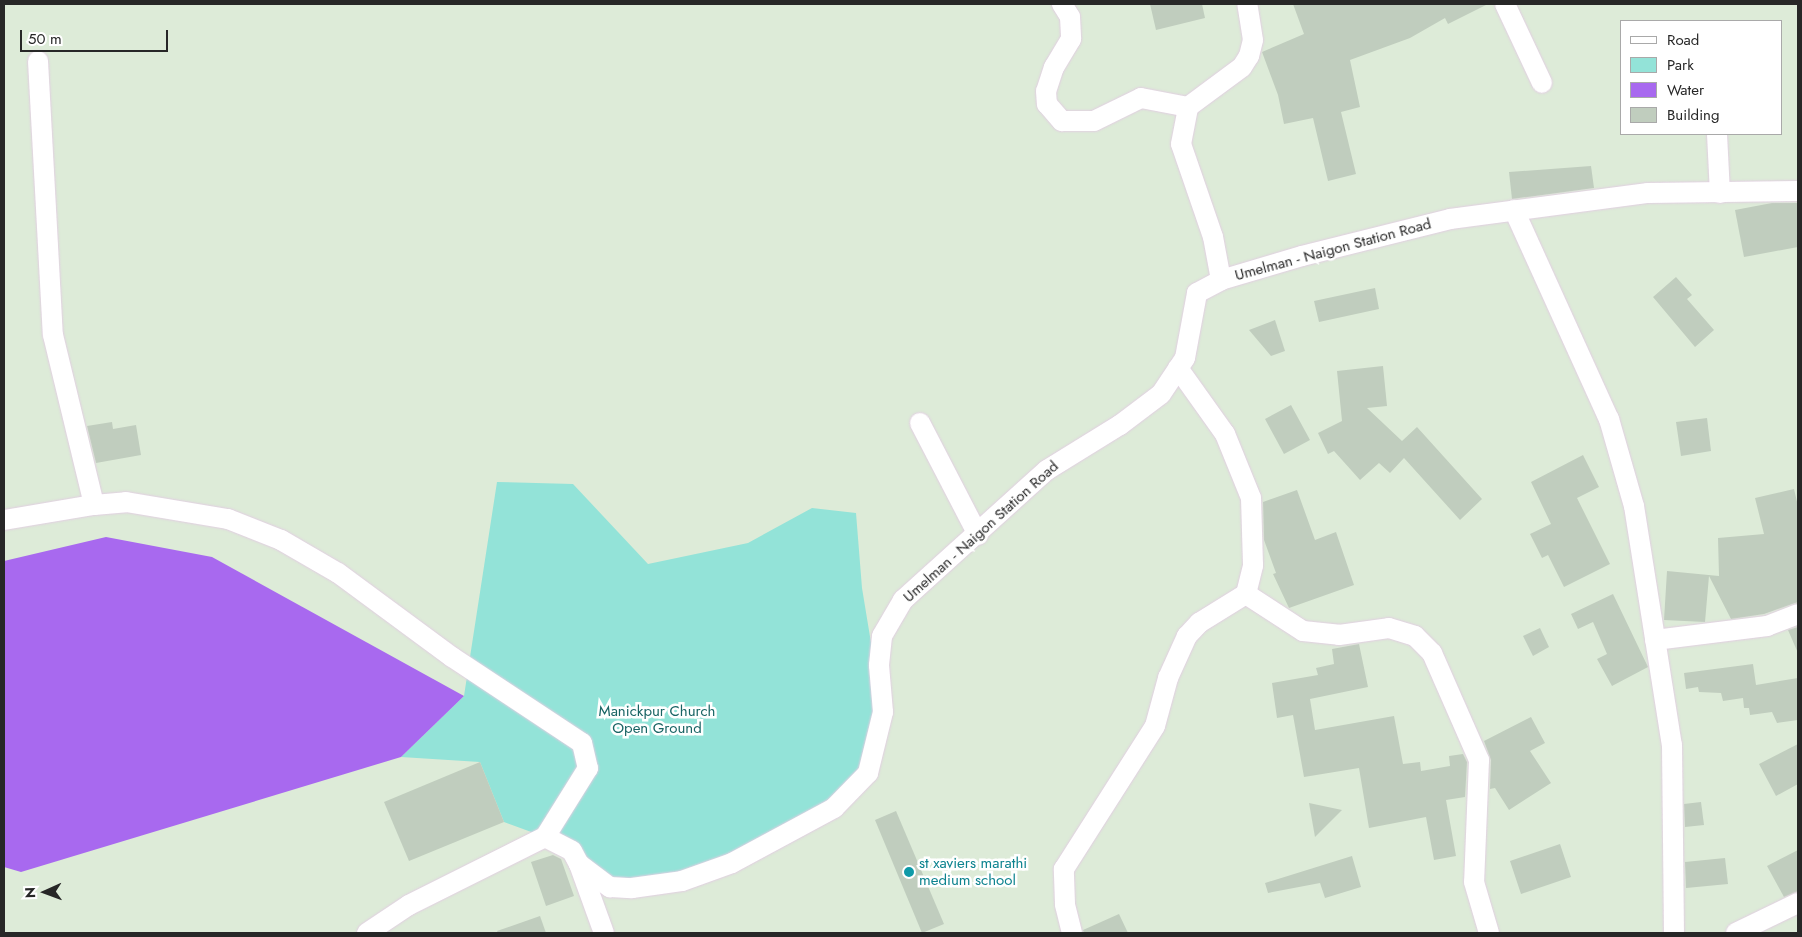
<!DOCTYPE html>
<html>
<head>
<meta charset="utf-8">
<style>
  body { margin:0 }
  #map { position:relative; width:1802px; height:937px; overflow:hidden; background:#ddebd8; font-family:Jost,sans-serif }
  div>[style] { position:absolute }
  .green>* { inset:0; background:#93e3d8 }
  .water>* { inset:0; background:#a869ef }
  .building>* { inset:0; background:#c0cdbe }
  .roads { filter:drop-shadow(0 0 1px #e1cee1) drop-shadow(0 0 1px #e1cee1) }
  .minor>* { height:20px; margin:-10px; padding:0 10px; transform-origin:10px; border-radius:10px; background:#fff }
  .dots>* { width:14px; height:14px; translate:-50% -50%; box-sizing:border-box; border:2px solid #fff; border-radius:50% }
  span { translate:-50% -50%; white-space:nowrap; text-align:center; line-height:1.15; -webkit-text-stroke:5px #fff; paint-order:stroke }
  .street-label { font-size:15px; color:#272727 }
  .park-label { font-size:15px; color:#186464 }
  .culture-label { font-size:15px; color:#0d838f }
  .left { translate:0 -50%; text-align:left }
  .frame { position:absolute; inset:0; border:5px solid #272727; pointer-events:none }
  .legend { position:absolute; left:1620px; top:20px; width:162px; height:115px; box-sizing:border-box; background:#fff; border:1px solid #a9a9a9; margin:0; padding:6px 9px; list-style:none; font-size:15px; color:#272727 }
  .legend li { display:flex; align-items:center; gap:10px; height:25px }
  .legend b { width:25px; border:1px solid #a9a9a9 }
  .north { position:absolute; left:20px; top:867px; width:50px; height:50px; -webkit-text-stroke:4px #fff; paint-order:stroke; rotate:268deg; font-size:14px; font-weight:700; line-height:20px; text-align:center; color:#272727 }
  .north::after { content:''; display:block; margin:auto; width:18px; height:22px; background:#272727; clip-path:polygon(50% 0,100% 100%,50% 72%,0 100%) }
  .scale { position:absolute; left:20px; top:30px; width:148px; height:22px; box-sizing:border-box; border:2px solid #272727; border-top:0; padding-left:6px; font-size:15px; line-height:18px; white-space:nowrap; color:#272727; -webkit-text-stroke:4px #fff; paint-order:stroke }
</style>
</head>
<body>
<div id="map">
  <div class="green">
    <i style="clip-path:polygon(497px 482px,573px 484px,648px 564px,748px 543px,812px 508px,856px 513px,862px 588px,875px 667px,872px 776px,828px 805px,679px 878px,611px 886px,545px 837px,504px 822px,480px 762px,401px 757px,464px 696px)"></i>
  </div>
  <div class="water">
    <i style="clip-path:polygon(106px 537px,212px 557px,464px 696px,401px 757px,21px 872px,4px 867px,4px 561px)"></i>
  </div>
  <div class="building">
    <i style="clip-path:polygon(1150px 4px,1202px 4px,1205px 18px,1156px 30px)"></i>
    <i style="clip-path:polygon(1293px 4px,1488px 4px,1448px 24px,1445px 18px,1410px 38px,1350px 60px,1360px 107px,1341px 112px,1356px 174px,1328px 181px,1313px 118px,1284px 124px,1278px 95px,1262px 52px,1304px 34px)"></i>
    <i style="clip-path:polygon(1591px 166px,1594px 188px,1512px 199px,1509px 172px)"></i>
    <i style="clip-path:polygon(1772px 203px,1798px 203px,1798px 247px,1744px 257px,1735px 210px)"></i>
    <i style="clip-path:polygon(1676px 277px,1692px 295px,1687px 299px,1714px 330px,1695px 347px,1653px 297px)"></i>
    <i style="clip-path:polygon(1375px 288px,1379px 309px,1319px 322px,1314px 301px)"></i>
    <i style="clip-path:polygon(1275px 320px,1285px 351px,1271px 356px,1249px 330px)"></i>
    <i style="clip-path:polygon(1383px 366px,1387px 406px,1367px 408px,1402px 441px,1417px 427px,1482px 499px,1460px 520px,1404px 458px,1390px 473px,1379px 463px,1360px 480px,1334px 451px,1328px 454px,1318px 433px,1342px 421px,1337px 371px)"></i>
    <i style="clip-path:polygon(1291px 405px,1310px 440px,1284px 454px,1265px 419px)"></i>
    <i style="clip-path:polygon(1707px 418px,1711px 451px,1681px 456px,1676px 422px)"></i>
    <i style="clip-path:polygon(112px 422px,113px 429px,136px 425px,141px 455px,96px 463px,87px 426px)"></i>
    <i style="clip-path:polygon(1583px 455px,1599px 487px,1577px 498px,1610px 564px,1564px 587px,1548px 555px,1542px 558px,1530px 534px,1551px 524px,1531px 482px)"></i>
    <i style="clip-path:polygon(1794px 489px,1798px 506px,1798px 602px,1764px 614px,1731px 619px,1709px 576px,1705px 622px,1664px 620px,1667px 571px,1719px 576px,1718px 538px,1764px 534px,1755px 498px)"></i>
    <i style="clip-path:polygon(1297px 490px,1315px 540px,1336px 532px,1354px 585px,1289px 608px,1273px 574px,1276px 573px,1264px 540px,1263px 502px)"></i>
    <i style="clip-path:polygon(1613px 594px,1648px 667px,1612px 686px,1597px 659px,1607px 654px,1593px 622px,1578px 629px,1571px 614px)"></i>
    <i style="clip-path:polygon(1798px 627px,1798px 653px,1788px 630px)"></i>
    <i style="clip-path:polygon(1540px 628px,1549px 647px,1533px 656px,1523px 636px)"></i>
    <i style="clip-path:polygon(1359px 644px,1368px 687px,1310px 699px,1315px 730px,1394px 716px,1403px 764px,1420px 762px,1421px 771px,1450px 766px,1449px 756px,1463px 754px,1467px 762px,1465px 797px,1446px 800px,1456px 856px,1434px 860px,1426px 817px,1369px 828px,1359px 768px,1304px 777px,1293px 715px,1277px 718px,1272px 683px,1318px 675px,1316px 668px,1334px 664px,1332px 649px)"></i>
    <i style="clip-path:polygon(1753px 664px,1756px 685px,1798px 678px,1798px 720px,1777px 723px,1772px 712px,1750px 715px,1749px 708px,1744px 708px,1743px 698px,1723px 701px,1721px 693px,1699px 692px,1698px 687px,1686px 689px,1684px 673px)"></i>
    <i style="clip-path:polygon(1531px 717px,1545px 743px,1530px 751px,1551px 783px,1509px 810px,1495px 788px,1490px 789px,1491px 760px,1484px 741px)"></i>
    <i style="clip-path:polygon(1798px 744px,1798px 784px,1776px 796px,1759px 764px)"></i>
    <i style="clip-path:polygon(480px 762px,504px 822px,409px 861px,384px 802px)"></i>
    <i style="clip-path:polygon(1701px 802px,1704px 825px,1685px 827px,1684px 804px)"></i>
    <i style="clip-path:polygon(1309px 803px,1342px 810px,1315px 837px)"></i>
    <i style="clip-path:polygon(896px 811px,944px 924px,922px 933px,875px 820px)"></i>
    <i style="clip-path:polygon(1560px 844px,1571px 877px,1521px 894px,1510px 861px)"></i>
    <i style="clip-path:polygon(1798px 850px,1798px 891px,1784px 897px,1767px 866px)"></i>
    <i style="clip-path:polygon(553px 855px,561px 859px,574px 896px,546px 906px,531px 862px)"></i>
    <i style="clip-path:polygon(1352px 856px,1361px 887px,1325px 898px,1320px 883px,1268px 893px,1265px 883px)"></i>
    <i style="clip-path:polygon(1725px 858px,1728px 884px,1686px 888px,1685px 862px)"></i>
    <i style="clip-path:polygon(1119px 914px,1128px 933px,1084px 933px,1083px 930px)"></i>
    <i style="clip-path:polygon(540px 916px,546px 933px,498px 933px,497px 931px)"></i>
  </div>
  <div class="roads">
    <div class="minor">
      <i style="left:1062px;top:4px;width:15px;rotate:58deg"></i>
      <i style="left:1070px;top:17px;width:22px;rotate:87deg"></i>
      <i style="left:1071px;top:39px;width:33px;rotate:121deg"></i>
      <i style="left:1054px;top:67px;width:25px;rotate:108deg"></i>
      <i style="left:1046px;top:91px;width:13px;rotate:86deg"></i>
      <i style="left:1047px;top:104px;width:23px;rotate:49deg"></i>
      <i style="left:1062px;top:121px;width:32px"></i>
      <i style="left:1094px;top:121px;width:52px;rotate:-26.1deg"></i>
      <i style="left:1141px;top:98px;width:48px;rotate:10.8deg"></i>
      <i style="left:1505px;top:4px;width:87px;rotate:64.9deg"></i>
      <i style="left:38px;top:61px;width:274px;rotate:86.9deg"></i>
      <i style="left:53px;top:335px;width:175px;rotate:76.4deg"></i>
      <i style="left:94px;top:505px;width:32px;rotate:-5deg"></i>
      <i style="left:126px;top:502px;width:103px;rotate:9.5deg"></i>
      <i style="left:228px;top:519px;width:57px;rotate:21.6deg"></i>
      <i style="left:281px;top:540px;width:66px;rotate:30.1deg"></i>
      <i style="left:338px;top:573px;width:142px;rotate:36.4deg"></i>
      <i style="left:452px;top:657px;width:156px;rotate:33.5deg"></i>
      <i style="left:582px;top:743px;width:26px;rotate:77deg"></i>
      <i style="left:588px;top:768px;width:81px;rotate:121.9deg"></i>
      <i style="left:1717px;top:134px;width:59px;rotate:87.1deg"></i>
      <i style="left:1514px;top:210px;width:230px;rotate:65.6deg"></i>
      <i style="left:1609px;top:419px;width:91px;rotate:74deg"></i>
      <i style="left:1634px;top:506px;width:242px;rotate:81deg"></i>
      <i style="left:1672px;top:745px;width:188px;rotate:89.4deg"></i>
      <i style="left:1221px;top:280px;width:44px;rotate:-100.5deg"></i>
      <i style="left:1213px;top:237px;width:98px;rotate:-109deg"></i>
      <i style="left:1181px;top:144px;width:38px;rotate:-79deg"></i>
      <i style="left:1188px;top:107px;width:67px;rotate:-36.5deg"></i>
      <i style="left:1242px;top:67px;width:13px;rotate:-58deg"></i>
      <i style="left:1249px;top:56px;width:16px;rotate:-76deg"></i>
      <i style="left:1253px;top:40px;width:36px;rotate:-99deg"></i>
      <i style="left:920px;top:423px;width:126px;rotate:62.6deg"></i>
      <i style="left:4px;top:520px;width:91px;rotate:-9.5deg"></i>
      <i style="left:1246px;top:594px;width:68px;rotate:33deg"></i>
      <i style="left:1303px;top:631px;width:36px;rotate:6deg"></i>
      <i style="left:1339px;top:635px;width:50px;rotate:-8deg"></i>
      <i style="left:1389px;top:628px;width:27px;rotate:17deg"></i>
      <i style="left:1415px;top:636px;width:24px;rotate:45deg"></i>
      <i style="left:1432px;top:653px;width:117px;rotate:66.3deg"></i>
      <i style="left:1479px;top:760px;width:122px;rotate:92.3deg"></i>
      <i style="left:1474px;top:882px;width:53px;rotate:73.6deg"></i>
      <i style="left:1655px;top:640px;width:113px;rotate:-7.1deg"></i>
      <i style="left:1767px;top:626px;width:33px;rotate:-21deg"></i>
      <i style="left:579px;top:864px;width:73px;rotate:70.1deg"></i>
      <i style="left:367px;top:933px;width:50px;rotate:-33.7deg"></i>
      <i style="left:409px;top:905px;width:152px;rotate:-26.6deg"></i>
      <i style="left:545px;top:837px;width:30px;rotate:27deg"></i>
      <i style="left:572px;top:851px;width:15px;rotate:62deg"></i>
      <i style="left:579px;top:864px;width:39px;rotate:37deg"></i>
      <i style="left:610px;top:887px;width:22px;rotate:3deg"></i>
      <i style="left:632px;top:888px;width:50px;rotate:-8deg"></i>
      <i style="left:682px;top:881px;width:53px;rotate:-19.8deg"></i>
      <i style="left:732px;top:863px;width:116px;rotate:-28.3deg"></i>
      <i style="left:834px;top:808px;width:49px;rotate:-45.8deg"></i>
      <i style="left:868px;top:773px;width:63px;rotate:-76.2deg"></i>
      <i style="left:883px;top:712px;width:47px;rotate:-94.9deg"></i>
      <i style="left:879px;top:665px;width:29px;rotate:-84deg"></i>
      <i style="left:882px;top:636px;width:42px;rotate:-59.7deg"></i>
      <i style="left:903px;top:600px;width:194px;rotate:-42.1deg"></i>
      <i style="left:1047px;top:470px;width:86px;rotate:-31.7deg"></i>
      <i style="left:1120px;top:425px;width:51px;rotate:-37.1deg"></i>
      <i style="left:1161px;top:394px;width:43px;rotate:-56.3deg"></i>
      <i style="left:1185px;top:358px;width:66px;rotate:-79.5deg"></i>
      <i style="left:1197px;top:293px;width:27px;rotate:-28deg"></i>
      <i style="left:1221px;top:280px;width:84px;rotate:-16.5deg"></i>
      <i style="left:1302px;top:256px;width:153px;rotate:-14deg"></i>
      <i style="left:1450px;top:219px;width:200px;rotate:-7.5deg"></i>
      <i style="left:1648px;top:193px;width:150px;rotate:-0.8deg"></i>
      <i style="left:1072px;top:933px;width:30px;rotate:-104deg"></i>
      <i style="left:1065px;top:904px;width:35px;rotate:-92deg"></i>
      <i style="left:1064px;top:869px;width:169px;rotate:-57.5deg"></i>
      <i style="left:1155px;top:726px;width:50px;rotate:-74.8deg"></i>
      <i style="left:1168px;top:678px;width:46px;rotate:-65.7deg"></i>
      <i style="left:1187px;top:636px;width:18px;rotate:-47deg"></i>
      <i style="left:1199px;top:623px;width:55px;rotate:-31.7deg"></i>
      <i style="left:1246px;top:594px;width:30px;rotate:-76deg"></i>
      <i style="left:1253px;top:565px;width:67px;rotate:-91.7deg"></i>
      <i style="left:1251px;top:498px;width:69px;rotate:-112.1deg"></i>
      <i style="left:1225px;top:434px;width:81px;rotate:-125.5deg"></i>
      <i style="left:1736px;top:933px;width:69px;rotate:-25.8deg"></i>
    </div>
  </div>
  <div class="dots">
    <i style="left:909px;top:872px;background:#0f9aa8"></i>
  </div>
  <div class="street-label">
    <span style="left:1333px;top:250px;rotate:-15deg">Umelman - Naigon Station Road</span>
    <span style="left:981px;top:532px;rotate:-42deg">Umelman - Naigon Station Road</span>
  </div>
  <div class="park-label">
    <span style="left:657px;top:720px">Manickpur Church<br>Open Ground</span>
  </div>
  <div class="culture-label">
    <span class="left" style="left:919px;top:872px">st xaviers marathi<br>medium school</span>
  </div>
  <div class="frame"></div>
  <ul class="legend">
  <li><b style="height:6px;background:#fff"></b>Road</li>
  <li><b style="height:14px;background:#93e3d8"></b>Park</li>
  <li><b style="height:14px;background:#a869ef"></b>Water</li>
  <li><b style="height:14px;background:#c0cdbe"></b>Building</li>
  </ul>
  <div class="north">N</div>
  <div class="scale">50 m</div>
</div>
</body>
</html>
